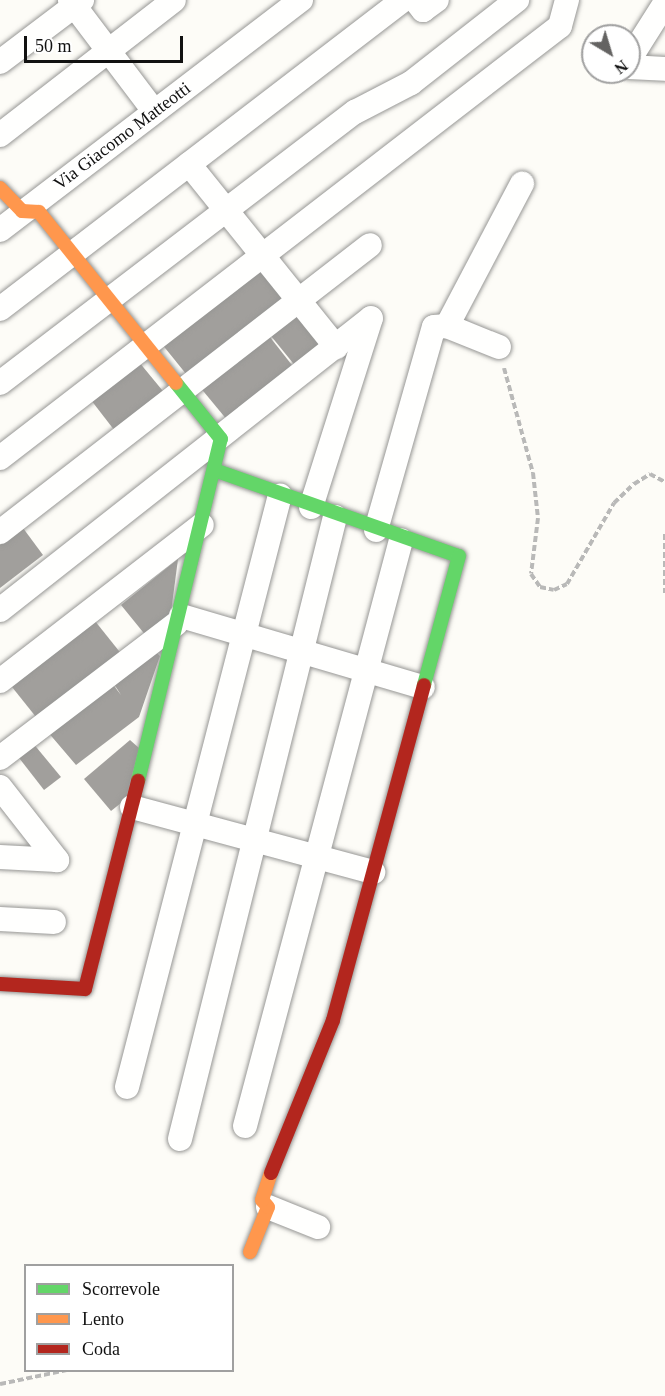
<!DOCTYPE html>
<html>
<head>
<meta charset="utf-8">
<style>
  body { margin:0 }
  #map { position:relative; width:665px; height:1396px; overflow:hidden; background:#fdfcf7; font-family:"Times New Roman",serif }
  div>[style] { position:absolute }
  .building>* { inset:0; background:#a19f9c }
  .path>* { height:4px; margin-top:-2px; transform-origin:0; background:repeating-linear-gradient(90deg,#b9b9b8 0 6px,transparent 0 9px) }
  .roads { filter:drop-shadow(0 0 2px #979795) drop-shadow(0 0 2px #979795) }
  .street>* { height:24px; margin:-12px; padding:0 12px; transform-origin:12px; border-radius:12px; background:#fffffe }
  .fast>* { height:14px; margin:-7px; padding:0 7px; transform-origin:7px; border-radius:7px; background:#63d668 }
  .slow>* { height:14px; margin:-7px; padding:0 7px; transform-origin:7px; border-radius:7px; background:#ff974d }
  .jam>* { height:14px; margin:-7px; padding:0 7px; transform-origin:7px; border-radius:7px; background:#b3261e }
  span { translate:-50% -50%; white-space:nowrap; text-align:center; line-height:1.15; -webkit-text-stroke:6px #fff; paint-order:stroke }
  .street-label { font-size:18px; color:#111 }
  .legend { position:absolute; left:24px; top:1264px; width:210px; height:108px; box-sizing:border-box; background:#fff; border:2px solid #a0a0a0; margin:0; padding:8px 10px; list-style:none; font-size:18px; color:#111 }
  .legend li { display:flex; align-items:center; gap:12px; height:30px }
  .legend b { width:30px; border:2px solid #a0a0a0 }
  .north { position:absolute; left:581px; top:24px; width:60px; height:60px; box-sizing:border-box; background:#fff; border:2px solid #a0a0a0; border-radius:50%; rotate:142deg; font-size:16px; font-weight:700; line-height:24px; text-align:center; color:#111 }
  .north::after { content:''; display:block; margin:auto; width:21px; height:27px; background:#646362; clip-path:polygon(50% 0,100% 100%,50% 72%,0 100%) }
  .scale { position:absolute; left:24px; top:36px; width:159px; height:27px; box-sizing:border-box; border:3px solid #111; border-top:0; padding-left:8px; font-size:18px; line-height:21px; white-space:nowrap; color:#111; -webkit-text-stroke:4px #fff; paint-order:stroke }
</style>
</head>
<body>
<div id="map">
  <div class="building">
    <i style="clip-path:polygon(258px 267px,288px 305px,191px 380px,161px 343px)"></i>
    <i style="clip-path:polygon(297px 315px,323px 347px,297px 368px,271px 336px)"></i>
    <i style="clip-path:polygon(266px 332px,295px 369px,228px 421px,199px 386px)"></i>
    <i style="clip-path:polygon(139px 362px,167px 396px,118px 435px,91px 400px)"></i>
    <i style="clip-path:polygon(23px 528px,43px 555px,0 588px,0 545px)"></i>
    <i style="clip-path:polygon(178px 559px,170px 620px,147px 637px,121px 605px)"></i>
    <i style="clip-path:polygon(95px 621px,123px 656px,40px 722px,12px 687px)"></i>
    <i style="clip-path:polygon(153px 649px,160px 656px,139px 717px,76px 765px,47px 731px,111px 682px,121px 695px,114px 684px)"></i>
    <i style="clip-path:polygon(130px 740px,139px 748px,126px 799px,111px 811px,84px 779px)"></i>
    <i style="clip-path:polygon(32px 742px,61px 777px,44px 790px,16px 754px)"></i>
  </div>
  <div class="path">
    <i style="left:504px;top:368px;width:109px;rotate:74.6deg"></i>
    <i style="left:533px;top:473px;width:45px;rotate:83.7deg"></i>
    <i style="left:538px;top:518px;width:56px;rotate:97.1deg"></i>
    <i style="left:531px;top:574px;width:16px;rotate:55deg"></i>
    <i style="left:540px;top:587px;width:14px;rotate:12deg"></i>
    <i style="left:554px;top:590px;width:14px;rotate:-25deg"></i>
    <i style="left:567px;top:584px;width:94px;rotate:-59.9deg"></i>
    <i style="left:614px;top:503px;width:28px;rotate:-44deg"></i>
    <i style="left:634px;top:484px;width:19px;rotate:-32deg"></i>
    <i style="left:650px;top:474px;width:17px;rotate:28deg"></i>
    <i style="left:665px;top:534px;width:59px;rotate:90deg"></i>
    <i style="left:0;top:1384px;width:68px;rotate:-11.8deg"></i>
  </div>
  <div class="roads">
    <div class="street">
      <i style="left:70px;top:0;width:139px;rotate:52.9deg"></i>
      <i style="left:415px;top:0;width:13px;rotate:51deg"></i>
      <i style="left:423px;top:10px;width:17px;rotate:-36deg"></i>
      <i style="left:629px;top:60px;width:67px;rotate:-57.7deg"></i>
      <i style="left:0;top:62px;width:103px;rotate:-37.1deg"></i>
      <i style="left:629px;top:67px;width:36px;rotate:3deg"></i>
      <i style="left:0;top:135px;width:220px;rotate:-37.8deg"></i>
      <i style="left:189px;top:164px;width:235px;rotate:51.2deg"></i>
      <i style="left:0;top:230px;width:379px;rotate:-37.4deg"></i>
      <i style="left:0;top:309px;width:508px;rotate:-37.48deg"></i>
      <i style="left:447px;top:326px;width:161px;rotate:-62.2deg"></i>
      <i style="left:0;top:383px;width:447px;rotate:-37.4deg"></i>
      <i style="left:355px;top:112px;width:63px;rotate:-27.4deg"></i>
      <i style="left:411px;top:83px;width:135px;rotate:-38.1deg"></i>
      <i style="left:0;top:458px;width:707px;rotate:-37.65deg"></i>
      <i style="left:560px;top:26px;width:27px;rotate:-75deg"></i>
      <i style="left:311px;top:507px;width:198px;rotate:-72.4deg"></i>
      <i style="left:376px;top:530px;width:211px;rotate:-74.1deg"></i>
      <i style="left:434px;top:327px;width:13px;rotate:-4deg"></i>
      <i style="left:447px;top:326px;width:56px;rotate:22deg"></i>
      <i style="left:0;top:532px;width:468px;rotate:-37.8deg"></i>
      <i style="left:0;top:610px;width:472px;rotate:-38.2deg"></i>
      <i style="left:181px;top:616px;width:252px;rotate:16.4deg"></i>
      <i style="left:0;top:681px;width:255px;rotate:-37.7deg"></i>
      <i style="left:0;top:758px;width:221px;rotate:-37.3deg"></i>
      <i style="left:0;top:787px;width:93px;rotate:52deg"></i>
      <i style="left:132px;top:807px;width:250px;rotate:15.1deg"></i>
      <i style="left:0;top:857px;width:57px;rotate:3deg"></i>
      <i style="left:0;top:919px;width:54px;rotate:3.2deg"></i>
      <i style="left:127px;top:1087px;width:611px;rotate:-75.51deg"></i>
      <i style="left:245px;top:1126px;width:606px;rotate:-75.09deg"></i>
      <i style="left:180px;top:1139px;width:641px;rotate:-76.01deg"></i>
      <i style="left:268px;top:1207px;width:54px;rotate:21.8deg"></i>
    </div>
    <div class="fast">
      <i style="left:217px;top:471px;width:256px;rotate:19.4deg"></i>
      <i style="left:459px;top:556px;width:134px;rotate:105.2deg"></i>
      <i style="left:138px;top:781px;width:352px;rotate:-76.4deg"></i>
      <i style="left:221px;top:439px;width:72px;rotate:-128.8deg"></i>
    </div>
    <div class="slow">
      <i style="left:0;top:188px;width:32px;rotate:46deg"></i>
      <i style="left:22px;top:211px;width:17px;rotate:3deg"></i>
      <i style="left:39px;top:212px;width:219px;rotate:51.3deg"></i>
      <i style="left:250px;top:1252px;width:48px;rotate:-68.2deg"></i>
      <i style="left:268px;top:1207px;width:9px;rotate:-131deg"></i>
      <i style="left:262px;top:1200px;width:28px;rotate:-72deg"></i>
    </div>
    <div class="jam">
      <i style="left:0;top:984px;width:85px;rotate:3.4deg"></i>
      <i style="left:85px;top:989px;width:215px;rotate:-75.7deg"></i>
      <i style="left:271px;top:1173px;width:165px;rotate:-67.9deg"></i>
      <i style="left:333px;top:1020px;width:347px;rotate:-74.8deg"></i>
    </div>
  </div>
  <div class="street-label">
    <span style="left:122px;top:136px;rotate:-37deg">Via Giacomo Matteotti</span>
  </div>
  <ul class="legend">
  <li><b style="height:8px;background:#63d668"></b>Scorrevole</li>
  <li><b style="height:8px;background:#ff974d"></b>Lento</li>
  <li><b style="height:8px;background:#b3261e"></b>Coda</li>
  </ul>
  <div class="north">N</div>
  <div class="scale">50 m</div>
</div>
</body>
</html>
